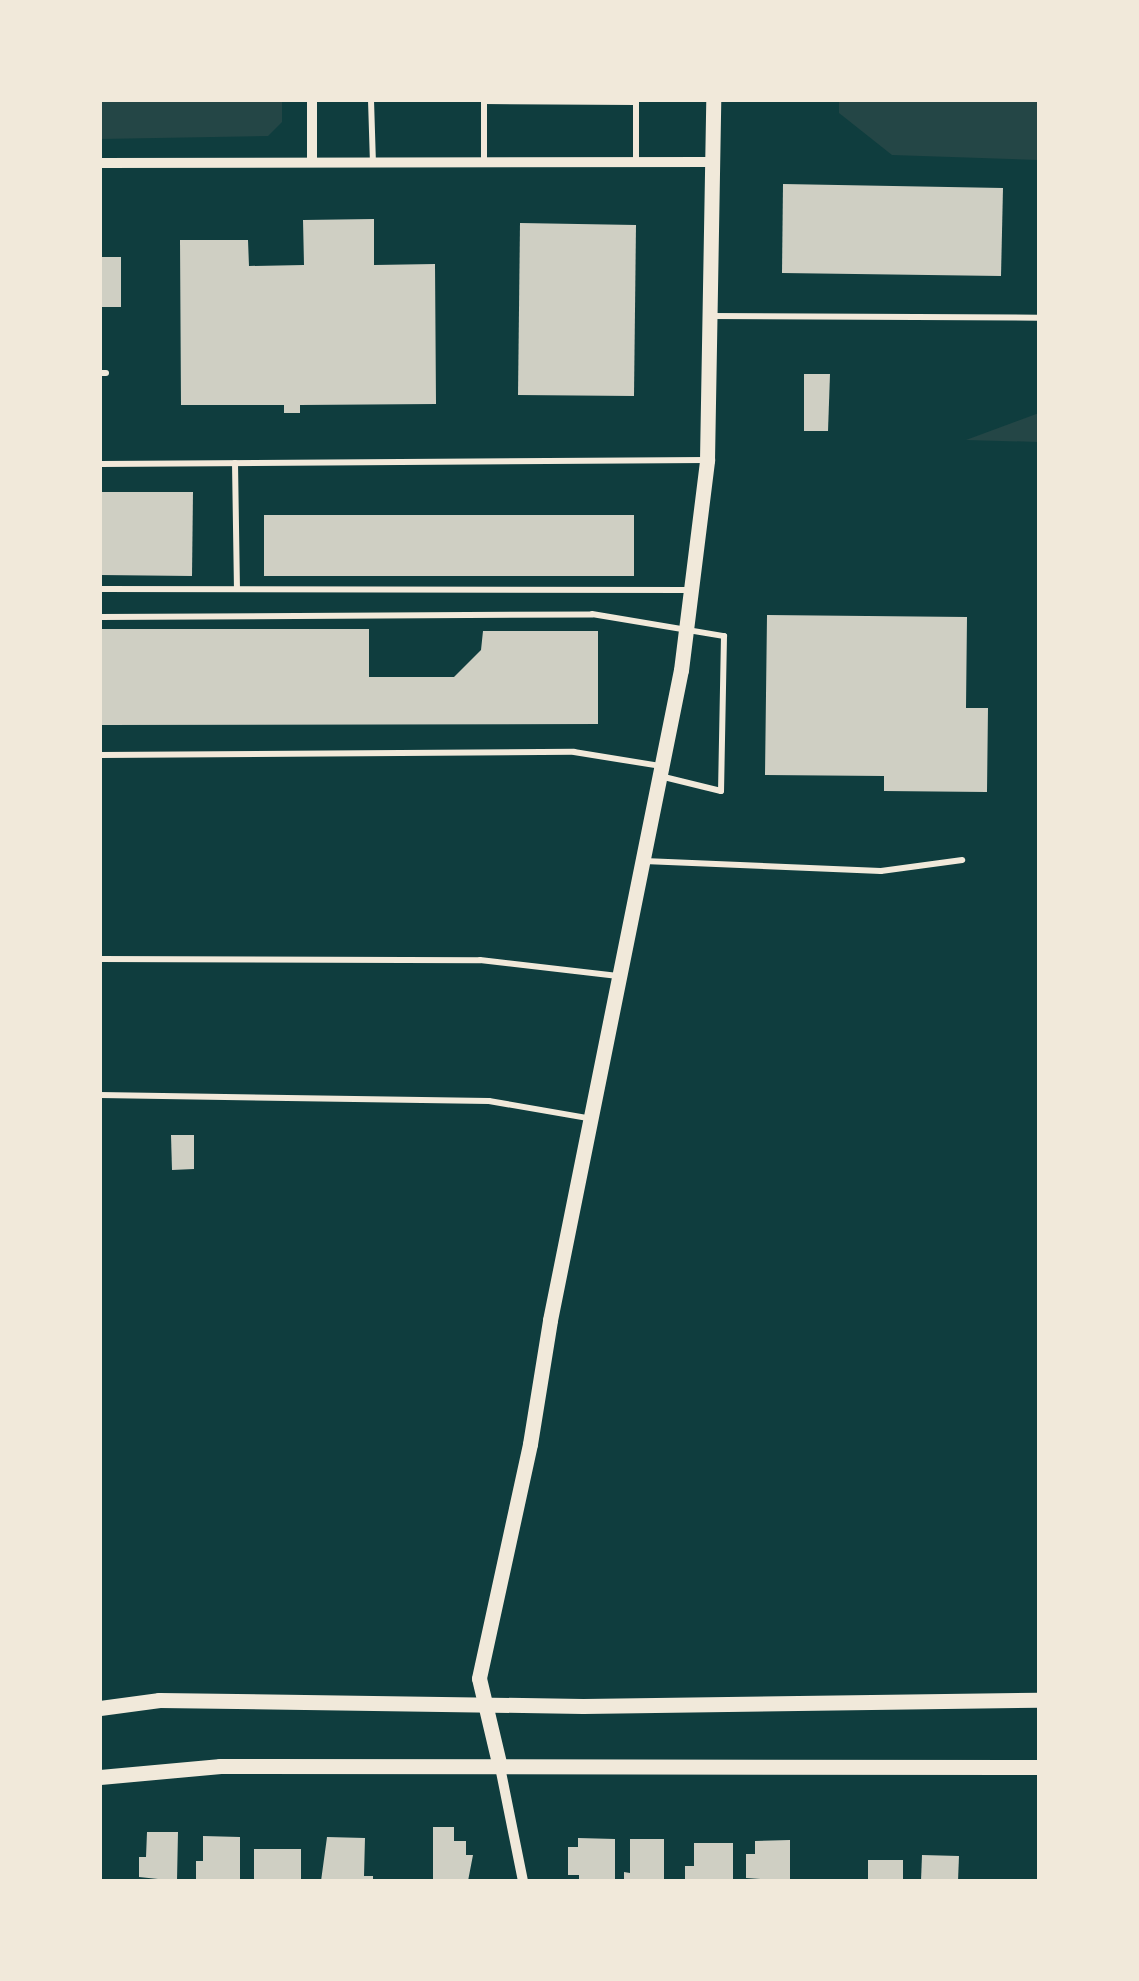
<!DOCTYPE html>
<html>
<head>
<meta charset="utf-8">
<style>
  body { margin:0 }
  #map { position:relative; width:1139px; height:1981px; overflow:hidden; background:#0f3d3e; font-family:"IBM Plex Sans",sans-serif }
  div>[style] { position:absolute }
  .green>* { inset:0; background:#244646 }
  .building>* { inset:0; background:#cfcfc3 }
  .service>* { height:6px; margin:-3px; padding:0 3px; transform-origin:3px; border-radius:3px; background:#f1e9da }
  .minor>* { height:10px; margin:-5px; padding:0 5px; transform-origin:5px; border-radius:5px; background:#f1e9da }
  .secondary>* { height:15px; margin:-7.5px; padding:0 7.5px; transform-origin:7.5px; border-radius:7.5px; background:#f1e9da }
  span { translate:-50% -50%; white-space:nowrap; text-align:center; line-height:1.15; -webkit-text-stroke:10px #f1e9da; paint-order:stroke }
  .frame { position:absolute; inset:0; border:102px solid #f1e9da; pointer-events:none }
</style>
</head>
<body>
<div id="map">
  <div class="green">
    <i style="clip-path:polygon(100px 100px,282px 100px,282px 122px,268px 136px,100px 139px)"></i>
    <i style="clip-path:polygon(839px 100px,1039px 102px,1039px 160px,892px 155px,839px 113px)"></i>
    <i style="clip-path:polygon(1039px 413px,1039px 442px,966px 440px)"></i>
  </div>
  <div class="building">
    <i style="clip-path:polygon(783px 184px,1003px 188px,1001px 276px,782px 273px)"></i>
    <i style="clip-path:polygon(374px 219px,374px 265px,435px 264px,436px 404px,300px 405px,300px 413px,284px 413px,284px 405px,181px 405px,180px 240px,248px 240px,249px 266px,304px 265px,303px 220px)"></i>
    <i style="clip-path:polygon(520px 223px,636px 225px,634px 396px,518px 395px)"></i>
    <i style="clip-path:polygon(100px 257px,121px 257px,121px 307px,100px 307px)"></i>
    <i style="clip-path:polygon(804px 374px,830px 374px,828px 431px,804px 431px)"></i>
    <i style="clip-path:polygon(100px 492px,193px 492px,192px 576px,100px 575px)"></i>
    <i style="clip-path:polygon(264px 515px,634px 515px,634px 576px,264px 576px)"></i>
    <i style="clip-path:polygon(767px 615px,967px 617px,966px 708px,988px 708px,987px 792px,884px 791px,884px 776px,765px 775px)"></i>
    <i style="clip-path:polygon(100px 629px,369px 629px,369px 677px,454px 677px,481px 650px,483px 631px,598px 631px,598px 724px,100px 725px)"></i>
    <i style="clip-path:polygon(171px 1135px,194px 1135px,194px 1169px,172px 1170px)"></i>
    <i style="clip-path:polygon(433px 1827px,454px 1827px,454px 1841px,466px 1841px,466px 1855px,473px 1855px,468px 1881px,433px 1881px)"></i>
    <i style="clip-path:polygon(147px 1832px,178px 1832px,177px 1881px,139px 1877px,139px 1857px,146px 1857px)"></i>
    <i style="clip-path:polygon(203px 1836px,240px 1837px,240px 1881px,196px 1881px,196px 1861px,203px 1861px)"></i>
    <i style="clip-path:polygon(327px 1837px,365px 1838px,364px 1876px,373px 1876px,373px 1881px,321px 1881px)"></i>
    <i style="clip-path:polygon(578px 1838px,615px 1839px,615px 1881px,579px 1881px,579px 1875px,568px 1875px,568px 1847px,578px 1847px)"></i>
    <i style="clip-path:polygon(630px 1839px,664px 1839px,664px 1881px,624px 1881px,624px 1872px,630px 1873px)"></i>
    <i style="clip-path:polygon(790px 1840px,790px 1881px,746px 1878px,746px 1854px,755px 1854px,755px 1841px)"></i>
    <i style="clip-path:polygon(694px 1843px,733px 1843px,733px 1881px,685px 1881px,685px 1866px,694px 1866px)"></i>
    <i style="clip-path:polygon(254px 1849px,301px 1849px,301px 1881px,254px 1881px)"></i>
    <i style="clip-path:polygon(922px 1855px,959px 1856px,958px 1881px,921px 1881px)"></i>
    <i style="clip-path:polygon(868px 1860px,903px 1860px,903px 1881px,868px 1881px)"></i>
  </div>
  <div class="service">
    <i style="left:371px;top:100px;width:62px;rotate:88.2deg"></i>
    <i style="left:484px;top:162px;width:61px;rotate:-90deg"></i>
    <i style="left:484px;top:101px;width:152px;rotate:0.4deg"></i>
    <i style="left:636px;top:102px;width:60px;rotate:90deg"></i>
    <i style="left:711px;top:316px;width:328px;rotate:0.3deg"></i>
    <i style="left:100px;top:373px;width:6px"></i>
    <i style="left:235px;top:463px;width:126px;rotate:89.1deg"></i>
    <i style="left:100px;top:464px;width:606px;rotate:-0.38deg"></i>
    <i style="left:100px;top:589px;width:589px;rotate:0.1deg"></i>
    <i style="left:100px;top:617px;width:492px;rotate:-0.3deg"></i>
    <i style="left:592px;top:614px;width:134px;rotate:9.5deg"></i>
    <i style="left:724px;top:636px;width:155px;rotate:91.1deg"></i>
    <i style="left:721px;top:791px;width:63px;rotate:-166.2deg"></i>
    <i style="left:100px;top:755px;width:474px;rotate:-0.4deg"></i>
    <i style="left:574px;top:752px;width:87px;rotate:9.2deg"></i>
    <i style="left:644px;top:861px;width:237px;rotate:2.4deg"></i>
    <i style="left:881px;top:871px;width:82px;rotate:-7.7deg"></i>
    <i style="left:100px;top:959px;width:380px;rotate:0.2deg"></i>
    <i style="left:480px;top:960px;width:139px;rotate:6.6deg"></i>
    <i style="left:100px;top:1095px;width:389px;rotate:0.9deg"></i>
    <i style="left:489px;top:1101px;width:99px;rotate:9.8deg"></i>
  </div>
  <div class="minor">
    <i style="left:312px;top:162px;width:62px;rotate:-90deg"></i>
    <i style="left:100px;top:163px;width:612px;rotate:-0.09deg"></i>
    <i style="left:500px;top:1767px;width:116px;rotate:78.6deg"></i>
  </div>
  <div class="secondary">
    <i style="left:100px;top:1708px;width:60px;rotate:-7.7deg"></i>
    <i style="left:159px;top:1700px;width:424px;rotate:0.8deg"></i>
    <i style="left:583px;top:1706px;width:456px;rotate:-0.8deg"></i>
    <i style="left:500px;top:1767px;width:91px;rotate:-103.3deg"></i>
    <i style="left:479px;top:1678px;width:239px;rotate:-77.7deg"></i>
    <i style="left:530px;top:1444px;width:126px;rotate:-80.8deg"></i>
    <i style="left:550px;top:1320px;width:663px;rotate:-78.61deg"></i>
    <i style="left:681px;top:670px;width:212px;rotate:-82.9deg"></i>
    <i style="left:707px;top:460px;width:360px;rotate:-89deg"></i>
    <i style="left:100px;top:1777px;width:121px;rotate:-5.2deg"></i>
    <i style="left:220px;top:1766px;width:819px;rotate:0.07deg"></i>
  </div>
  <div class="frame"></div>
</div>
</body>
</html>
